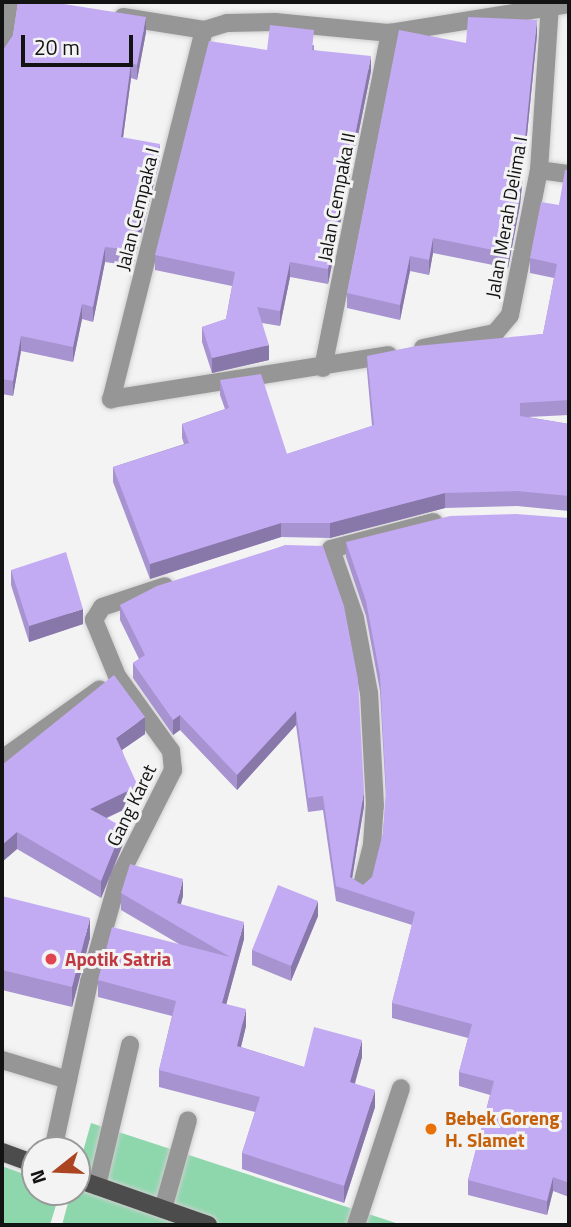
<!DOCTYPE html>
<html>
<head>
<meta charset="utf-8">
<style>
  body { margin:0 }
  #map { position:relative; width:571px; height:1227px; overflow:hidden; background:#f3f3f4; font-family:"Titillium Web",sans-serif }
  div>[style] { position:absolute }
  .green>* { inset:0; background:#8ed7ad }
  .roads { filter:drop-shadow(0 0 2px #cfcfd0) drop-shadow(0 0 2px #cfcfd0) }
  .service>* { height:18px; margin:-9px; padding:0 9px; transform-origin:9px; border-radius:9px; background:#979696 }
  .minor>* { height:18px; margin:-9px; padding:0 9px; transform-origin:9px; border-radius:9px; background:#979696 }
  .primary>* { height:18px; margin:-9px; padding:0 9px; transform-origin:9px; border-radius:9px; background:#4d4c4c }
  .wall>* { inset:0; background:#a793d0 }
  .shaded-wall>* { inset:0; background:#8878a9 }
  .building>* { inset:0; background:#c2abf2 }
  .dots>* { width:19px; height:19px; translate:-50% -50%; box-sizing:border-box; border:4px solid #f3f3f4; border-radius:50% }
  span { translate:-50% -50%; white-space:nowrap; text-align:center; line-height:1.15; -webkit-text-stroke:6px #f3f3f4; paint-order:stroke }
  .street-label { font-size:19px; color:#131314 }
  .health-label { font-size:19px; color:#be3a42; font-weight:700 }
  .left { translate:0 -50%; text-align:left }
  .food-label { font-size:19px; color:#c56008; font-weight:700 }
  .frame { position:absolute; inset:0; border:4px solid #131314; pointer-events:none }
  .north { position:absolute; left:21px; top:1136px; width:70px; height:70px; box-sizing:border-box; background:#f3f3f4; border:2px solid #99999a; border-radius:50%; rotate:252deg; font-size:19px; font-weight:700; line-height:28px; text-align:center; color:#131314 }
  .north::after { content:''; display:block; margin:auto; width:24px; height:32px; background:#ab4420; clip-path:polygon(50% 0,100% 100%,50% 72%,0 100%) }
  .scale { position:absolute; left:21px; top:35px; width:112px; height:32px; box-sizing:border-box; border:4px solid #131314; border-top:0; padding-left:9px; font-size:21px; line-height:24px; white-space:nowrap; color:#131314; -webkit-text-stroke:5px #f3f3f4; paint-order:stroke }
</style>
</head>
<body>
<div id="map">
  <div class="green">
    <i style="clip-path:polygon(91px 1123px,402px 1225px,62px 1225px,71px 1192px,77px 1192px,77px 1173px)"></i>
    <i style="clip-path:polygon(2px 1166px,35px 1178px,35px 1192px,60px 1192px,50px 1225px,2px 1225px)"></i>
  </div>
  <div class="roads">
    <div class="service">
      <i style="left:2px;top:1060px;width:69px;rotate:16.9deg"></i>
      <i style="left:97px;top:1186px;width:145px;rotate:-76.8deg"></i>
      <i style="left:163px;top:1209px;width:92px;rotate:-74.3deg"></i>
      <i style="left:356px;top:1225px;width:144px;rotate:-71.8deg"></i>
    </div>
    <div class="minor">
      <i style="left:123px;top:17px;width:82px;rotate:9.1deg"></i>
      <i style="left:204px;top:30px;width:24px;rotate:-17deg"></i>
      <i style="left:227px;top:23px;width:48px;rotate:-1.2deg"></i>
      <i style="left:275px;top:22px;width:116px;rotate:5.5deg"></i>
      <i style="left:390px;top:33px;width:181px;rotate:-9.2deg"></i>
      <i style="left:204px;top:30px;width:381px;rotate:104.1deg"></i>
      <i style="left:111px;top:399px;width:281px;rotate:-9deg"></i>
      <i style="left:2px;top:48px;width:47px;rotate:-81.3deg"></i>
      <i style="left:539px;top:170px;width:30px;rotate:8deg"></i>
      <i style="left:423px;top:348px;width:74px;rotate:-11.8deg"></i>
      <i style="left:495px;top:333px;width:23px;rotate:-50deg"></i>
      <i style="left:510px;top:315px;width:148px;rotate:-78.7deg"></i>
      <i style="left:539px;top:170px;width:164px;rotate:-86.2deg"></i>
      <i style="left:323px;top:368px;width:342px;rotate:-78.7deg"></i>
      <i style="left:2px;top:759px;width:120px;rotate:-35.5deg"></i>
      <i style="left:361px;top:889px;width:45px;rotate:-76deg"></i>
      <i style="left:372px;top:845px;width:39px;rotate:-86deg"></i>
      <i style="left:375px;top:806px;width:113px;rotate:-93deg"></i>
      <i style="left:369px;top:693px;width:76px;rotate:-100.6deg"></i>
      <i style="left:355px;top:618px;width:73px;rotate:-109.2deg"></i>
      <i style="left:331px;top:549px;width:106px;rotate:-14.8deg"></i>
      <i style="left:53px;top:1150px;width:172px;rotate:-77.9deg"></i>
      <i style="left:89px;top:982px;width:109px;rotate:-74.1deg"></i>
      <i style="left:119px;top:877px;width:120px;rotate:-63.2deg"></i>
      <i style="left:173px;top:770px;width:19px;rotate:-96deg"></i>
      <i style="left:171px;top:751px;width:92px;rotate:-125.8deg"></i>
      <i style="left:117px;top:676px;width:61px;rotate:-112.3deg"></i>
      <i style="left:94px;top:620px;width:15px;rotate:-58deg"></i>
      <i style="left:102px;top:607px;width:66px;rotate:-18.4deg"></i>
    </div>
    <div class="primary">
      <i style="left:2px;top:1152px;width:35px;rotate:20deg"></i>
      <i style="left:77px;top:1179px;width:139px;rotate:19.3deg"></i>
    </div>
  </div>
  <div class="wall">
    <i style="clip-path:polygon(146px 32px,137px 80px,131px 78px,123px 138px,160px 159px,133px 266px,105px 262px,93px 322px,82px 319px,73px 362px,21px 351px,13px 396px,2px 394px,2px 49px)"></i>
    <i style="clip-path:polygon(537px 35px,520px 205px,508px 268px,433px 253px,429px 275px,410px 271px,400px 320px,347px 308px,347px 293px,466px 43px)"></i>
    <i style="clip-path:polygon(314px 45px,314px 50px,371px 71px,328px 284px,290px 277px,280px 326px,262px 323px,269px 360px,212px 373px,202px 342px,202px 327px,226px 319px,232px 286px,155px 270px,155px 255px,267px 50px)"></i>
    <i style="clip-path:polygon(569px 170px,569px 415px,528px 417px,569px 424px,569px 511px,517px 506px,445px 508px,330px 538px,281px 537px,150px 579px,113px 482px,113px 467px,184px 444px,182px 438px,182px 424px,225px 409px,220px 395px,220px 380px,287px 454px,372px 426px,367px 371px,367px 356px,543px 334px,554px 278px,530px 273px,530px 258px,559px 205px)"></i>
    <i style="clip-path:polygon(569px 518px,569px 1197px,553px 1191px,547px 1215px,468px 1195px,468px 1180px,490px 1095px,459px 1086px,459px 1072px,468px 1038px,392px 1018px,392px 1003px,412px 925px,336px 901px,323px 810px,308px 812px,296px 725px,237px 790px,180px 730px,173px 735px,133px 678px,133px 663px,139px 659px,120px 620px,120px 605px,286px 545px,364px 806px,352px 878px,363px 885px,372px 877px,383px 833px,386px 797px,380px 691px,366px 616px,346px 557px,346px 542px)"></i>
    <i style="clip-path:polygon(11px 570px,83px 624px,29px 642px,11px 585px)"></i>
    <i style="clip-path:polygon(145px 734px,122px 750px,138px 803px,107px 818px,123px 844px,101px 898px,17px 849px,2px 862px,2px 765px)"></i>
    <i style="clip-path:polygon(121px 893px,183px 896px,180px 904px,244px 939px,226px 1004px,246px 1026px,241px 1047px,304px 1067px,362px 1057px,355px 1084px,375px 1107px,344px 1203px,242px 1169px,242px 1153px,255px 1112px,159px 1087px,159px 1070px,172px 1016px,98px 997px,98px 980px,179px 944px,121px 910px)"></i>
    <i style="clip-path:polygon(2px 896px,90px 938px,72px 1007px,2px 990px)"></i>
    <i style="clip-path:polygon(318px 916px,291px 981px,252px 965px,252px 950px)"></i>
  </div>
  <div class="shaded-wall">
    <i style="clip-path:polygon(146px 17px,146px 32px,137px 80px,137px 65px)"></i>
    <i style="clip-path:polygon(537px 20px,537px 35px,520px 205px,508px 268px,508px 253px)"></i>
    <i style="clip-path:polygon(371px 56px,371px 71px,328px 284px,328px 269px)"></i>
    <i style="clip-path:polygon(131px 63px,131px 78px,121px 152px,121px 137px)"></i>
    <i style="clip-path:polygon(160px 144px,160px 159px,133px 266px,133px 250px)"></i>
    <i style="clip-path:polygon(433px 238px,433px 253px,429px 275px,429px 260px)"></i>
    <i style="clip-path:polygon(105px 247px,105px 262px,93px 322px,93px 307px)"></i>
    <i style="clip-path:polygon(410px 256px,410px 271px,400px 320px,400px 305px)"></i>
    <i style="clip-path:polygon(290px 262px,290px 277px,280px 326px,280px 311px)"></i>
    <i style="clip-path:polygon(82px 304px,82px 319px,73px 362px,73px 347px)"></i>
    <i style="clip-path:polygon(21px 336px,21px 351px,13px 396px,13px 381px)"></i>
    <i style="clip-path:polygon(269px 345px,269px 360px,212px 373px,212px 358px)"></i>
    <i style="clip-path:polygon(445px 493px,445px 508px,330px 538px,330px 523px)"></i>
    <i style="clip-path:polygon(281px 523px,281px 537px,150px 579px,150px 564px)"></i>
    <i style="clip-path:polygon(83px 609px,83px 624px,29px 642px,29px 626px)"></i>
    <i style="clip-path:polygon(296px 711px,296px 725px,237px 790px,237px 775px)"></i>
    <i style="clip-path:polygon(180px 715px,180px 730px,173px 735px,173px 720px)"></i>
    <i style="clip-path:polygon(145px 717px,145px 734px,116px 754px,116px 738px)"></i>
    <i style="clip-path:polygon(138px 786px,138px 803px,90px 825px,90px 809px)"></i>
    <i style="clip-path:polygon(364px 791px,364px 806px,350px 891px,350px 877px)"></i>
    <i style="clip-path:polygon(123px 827px,123px 844px,101px 898px,101px 881px)"></i>
    <i style="clip-path:polygon(17px 832px,17px 849px,2px 862px,2px 845px)"></i>
    <i style="clip-path:polygon(183px 879px,183px 896px,177px 920px,177px 903px)"></i>
    <i style="clip-path:polygon(318px 901px,318px 916px,291px 981px,291px 966px)"></i>
    <i style="clip-path:polygon(90px 918px,90px 938px,72px 1007px,72px 987px)"></i>
    <i style="clip-path:polygon(244px 922px,244px 939px,222px 1020px,222px 1003px)"></i>
    <i style="clip-path:polygon(246px 1009px,246px 1026px,237px 1063px,237px 1046px)"></i>
    <i style="clip-path:polygon(362px 1040px,362px 1057px,350px 1099px,350px 1082px)"></i>
    <i style="clip-path:polygon(375px 1090px,375px 1107px,344px 1203px,344px 1186px)"></i>
    <i style="clip-path:polygon(553px 1177px,553px 1191px,547px 1215px,547px 1201px)"></i>
  </div>
  <div class="building">
    <i style="clip-path:polygon(18px 2px,51px 2px,146px 17px,137px 65px,131px 63px,121px 137px,160px 144px,133px 250px,105px 247px,93px 307px,82px 304px,73px 347px,21px 336px,13px 381px,2px 379px,2px 49px,3px 50px,13px 35px)"></i>
    <i style="clip-path:polygon(468px 17px,537px 20px,520px 190px,508px 253px,433px 238px,429px 260px,410px 256px,400px 305px,347px 293px,399px 30px,466px 43px)"></i>
    <i style="clip-path:polygon(270px 25px,314px 30px,312px 50px,371px 56px,328px 269px,290px 262px,280px 311px,257px 307px,269px 345px,212px 358px,202px 327px,226px 319px,235px 272px,155px 255px,209px 41px,267px 50px)"></i>
    <i style="clip-path:polygon(565px 170px,569px 170px,569px 400px,520px 403px,520px 416px,569px 424px,569px 496px,517px 491px,445px 493px,330px 523px,281px 523px,150px 564px,113px 467px,189px 443px,182px 424px,229px 408px,220px 380px,261px 374px,287px 454px,374px 425px,367px 356px,416px 346px,543px 334px,557px 264px,530px 258px,541px 202px,559px 205px)"></i>
    <i style="clip-path:polygon(516px 514px,569px 518px,569px 1183px,553px 1177px,547px 1201px,468px 1180px,494px 1081px,459px 1072px,472px 1024px,392px 1003px,415px 912px,336px 886px,323px 796px,308px 798px,296px 711px,237px 775px,180px 715px,173px 720px,133px 663px,145px 655px,120px 605px,157px 586px,286px 545px,323px 546px,344px 606px,358px 680px,364px 791px,350px 877px,363px 885px,372px 877px,383px 833px,386px 791px,380px 676px,366px 601px,346px 542px,450px 516px)"></i>
    <i style="clip-path:polygon(66px 552px,83px 609px,29px 626px,11px 570px)"></i>
    <i style="clip-path:polygon(114px 675px,145px 717px,116px 738px,138px 786px,90px 809px,123px 827px,101px 881px,17px 832px,2px 845px,2px 765px)"></i>
    <i style="clip-path:polygon(130px 864px,183px 879px,177px 903px,244px 922px,222px 1003px,246px 1009px,237px 1046px,304px 1067px,314px 1027px,362px 1040px,350px 1082px,375px 1090px,344px 1186px,242px 1153px,260px 1097px,159px 1070px,176px 1001px,98px 980px,112px 927px,230px 957px,121px 893px)"></i>
    <i style="clip-path:polygon(278px 885px,318px 901px,291px 966px,252px 950px)"></i>
    <i style="clip-path:polygon(2px 896px,90px 918px,72px 987px,2px 970px)"></i>
  </div>
  <div class="dots">
    <i style="left:51px;top:959px;background:#e0444e"></i>
    <i style="left:431px;top:1129px;background:#e8710a"></i>
  </div>
  <div class="street-label">
    <span style="left:336px;top:197px;rotate:-79deg">Jalan Cempaka II</span>
    <span style="left:137px;top:209px;rotate:-76deg">Jalan Cempaka I</span>
    <span style="left:506px;top:217px;rotate:-80deg">Jalan Merah Delima I</span>
    <span style="left:131px;top:805px;rotate:-64deg">Gang Karet</span>
  </div>
  <div class="health-label">
    <span class="left" style="left:65px;top:959px">Apotik Satria</span>
  </div>
  <div class="food-label">
    <span class="left" style="left:445px;top:1129px">Bebek Goreng<br>H. Slamet</span>
  </div>
  <div class="frame"></div>
  <div class="north">N</div>
  <div class="scale">20 m</div>
</div>
</body>
</html>
